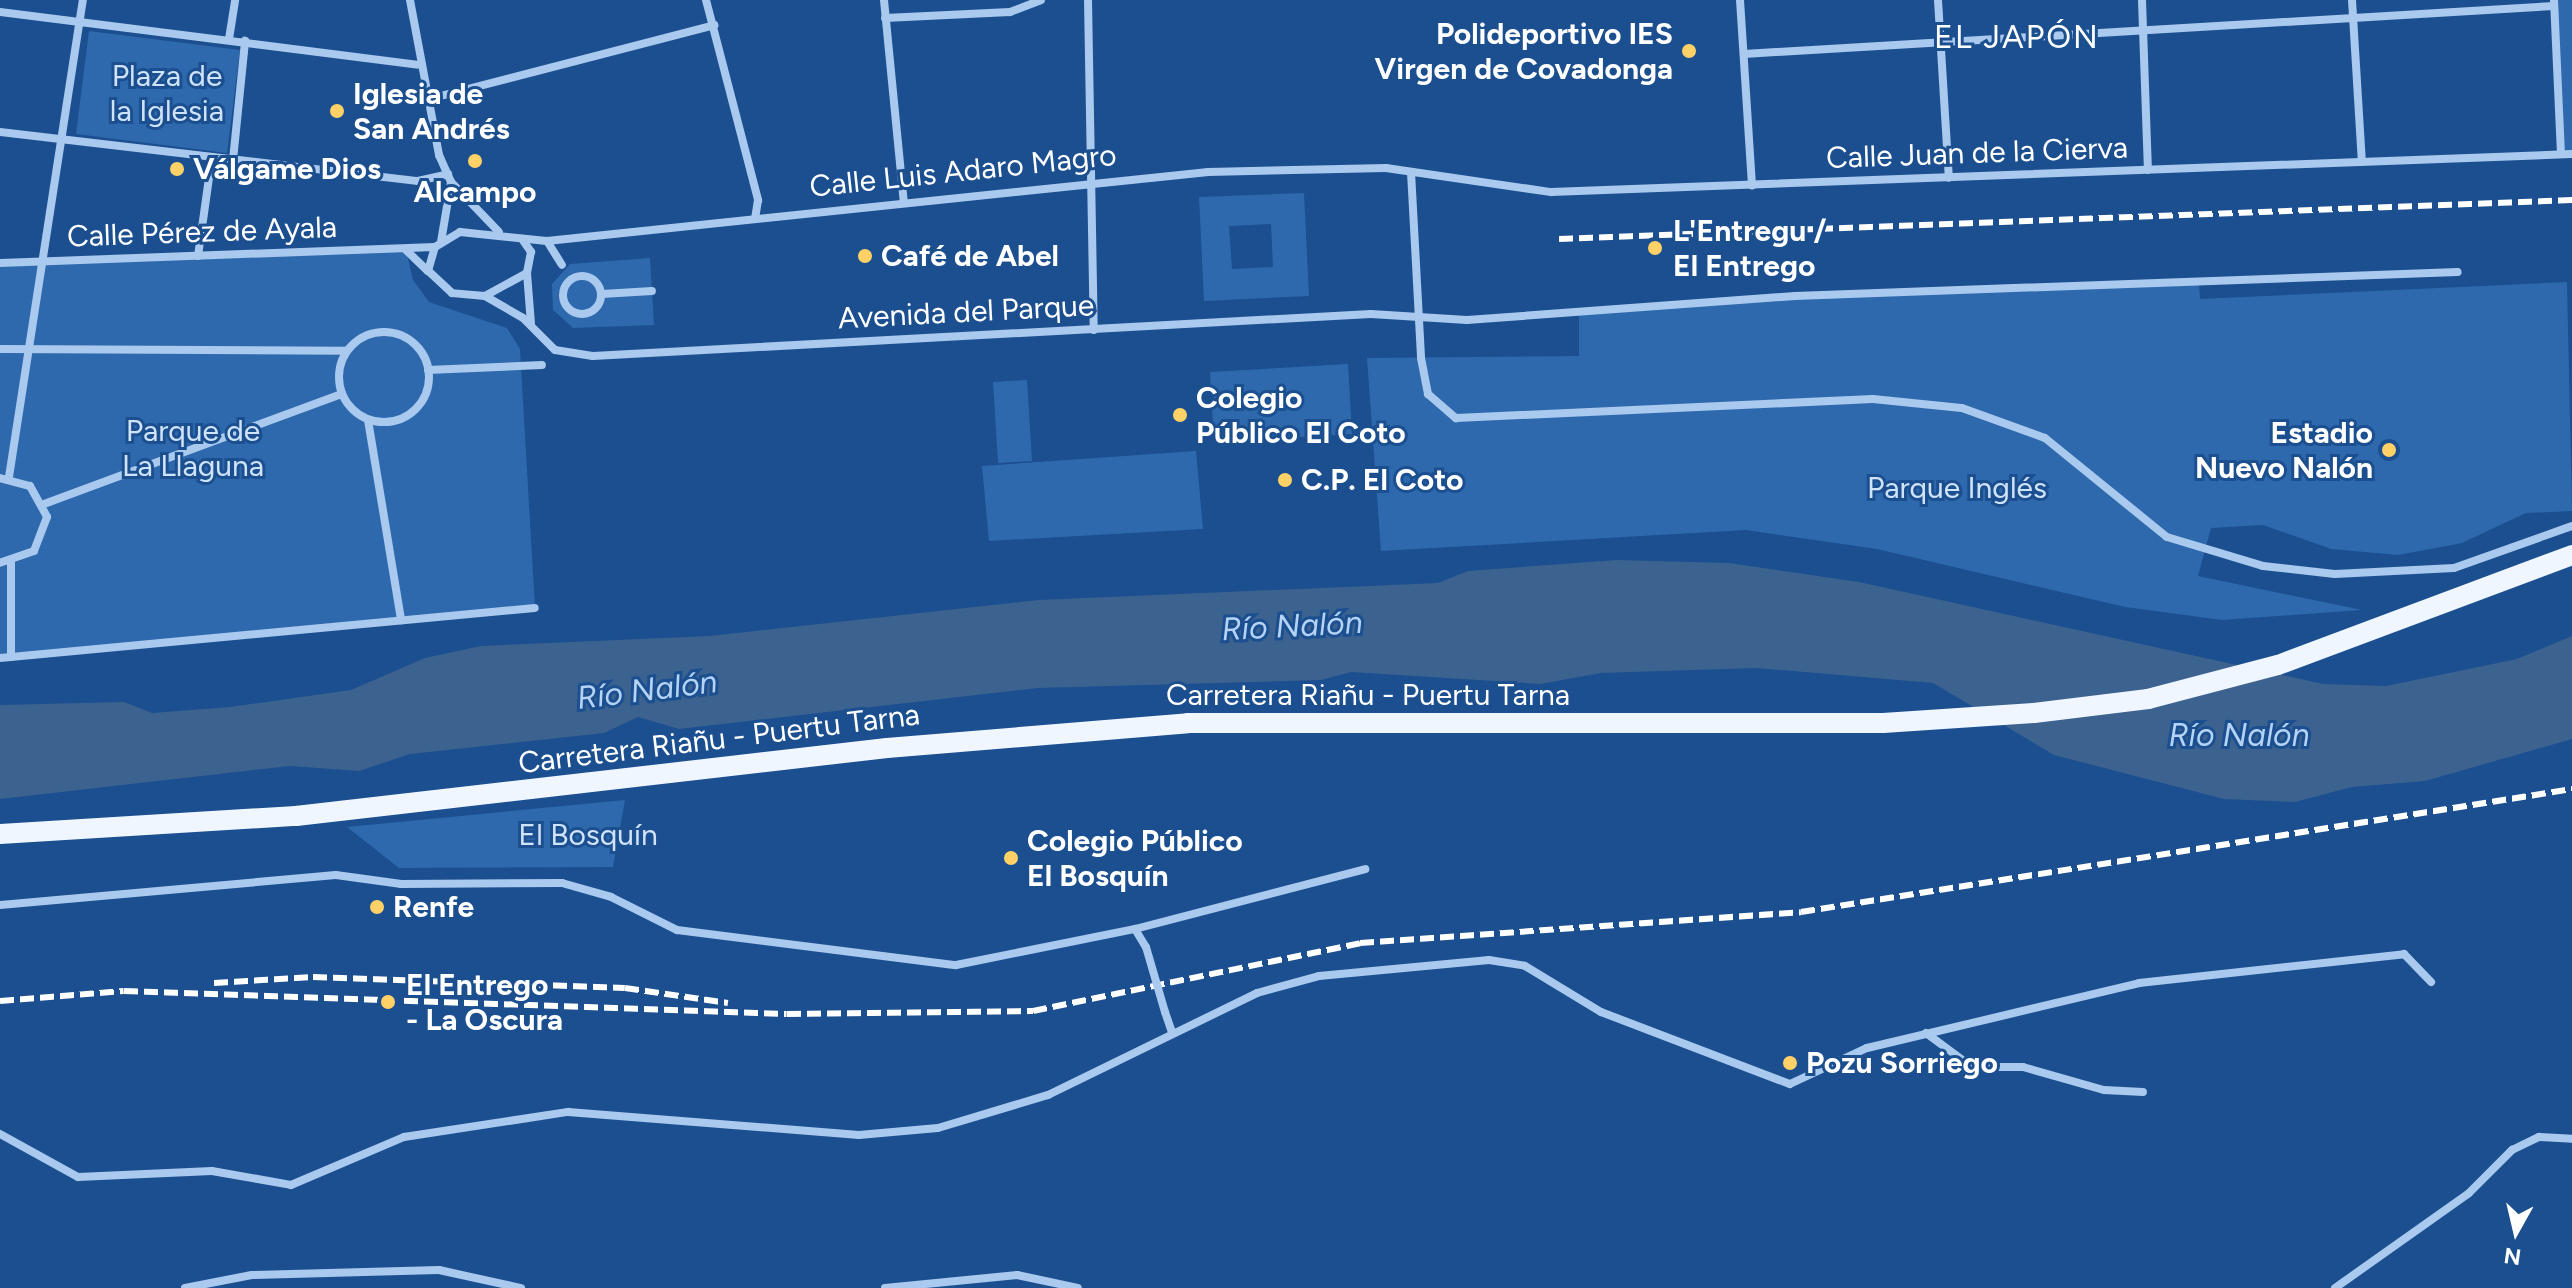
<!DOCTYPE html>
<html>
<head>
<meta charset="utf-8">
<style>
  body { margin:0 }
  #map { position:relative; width:2572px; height:1288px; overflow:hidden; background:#1b4f8f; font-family:Figtree,sans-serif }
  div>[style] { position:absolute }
  .green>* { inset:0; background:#2e69ad }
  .water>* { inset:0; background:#3c6290 }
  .street>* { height:8px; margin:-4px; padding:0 4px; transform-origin:4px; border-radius:4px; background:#a9c9ee }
  .street>.ring { margin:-4px; padding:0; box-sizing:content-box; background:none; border:8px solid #a9c9ee; border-radius:50% }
  .primary>* { height:20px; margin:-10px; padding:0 10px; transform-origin:10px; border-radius:10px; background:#f0f6ff }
  .rail>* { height:6px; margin-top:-3px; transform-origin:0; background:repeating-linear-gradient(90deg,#fff 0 14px,transparent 0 20px) }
  .street-bridge>* { height:8px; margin:-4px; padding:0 4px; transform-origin:4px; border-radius:4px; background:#a9c9ee }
  .dots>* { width:22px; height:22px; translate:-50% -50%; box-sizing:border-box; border:4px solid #1b4f8f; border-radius:50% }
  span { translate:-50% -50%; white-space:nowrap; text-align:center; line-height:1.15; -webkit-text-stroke:6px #1b4f8f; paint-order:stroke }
  .poi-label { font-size:30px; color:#fff; font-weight:700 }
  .right { translate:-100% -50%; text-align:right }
  .left { translate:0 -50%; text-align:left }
  .park-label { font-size:30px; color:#cfe3fa }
  .street-label { font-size:30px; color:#fff }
  .neighbourhood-label { font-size:32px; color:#fff; letter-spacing:2px }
  .water-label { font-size:32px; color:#b5d3f5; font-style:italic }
  .north { position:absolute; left:2476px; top:1192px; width:80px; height:80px; -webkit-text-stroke:6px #1b4f8f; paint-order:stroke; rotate:188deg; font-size:22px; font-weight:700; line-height:32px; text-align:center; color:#fff }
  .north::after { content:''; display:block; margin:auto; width:28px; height:36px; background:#fff; clip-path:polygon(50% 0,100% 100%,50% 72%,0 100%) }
</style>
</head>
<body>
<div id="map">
  <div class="green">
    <i style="clip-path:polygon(2554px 0,2572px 0,2572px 154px,2561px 154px)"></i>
    <i style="clip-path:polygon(89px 31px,240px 50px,227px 153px,76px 134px)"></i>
    <i style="clip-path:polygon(evenodd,1304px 193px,1309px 296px,1204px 301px,1199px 197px,1304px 193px,1271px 224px,1273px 267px,1232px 269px,1229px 226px,1271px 224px)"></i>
    <i style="clip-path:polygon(406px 250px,413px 280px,429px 302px,507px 328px,520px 349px,535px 608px,0 658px,0 263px)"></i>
    <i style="clip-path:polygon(650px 258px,654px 325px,573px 328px,553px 310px,552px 284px,570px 264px)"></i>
    <i style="clip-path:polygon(2199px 282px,2200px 299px,2567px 282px,2572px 511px,2526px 513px,2462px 543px,2398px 555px,2331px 549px,2263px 525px,2211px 528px,2198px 576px,2362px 610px,2222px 620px,2125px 607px,1877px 549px,1746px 530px,1381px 551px,1367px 358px,1579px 356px,1579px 315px,1795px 296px)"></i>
    <i style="clip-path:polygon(1348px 364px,1352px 434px,1214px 442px,1210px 372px)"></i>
    <i style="clip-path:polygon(1027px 380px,1032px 461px,998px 463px,993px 382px)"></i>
    <i style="clip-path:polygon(1196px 451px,1203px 529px,989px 541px,982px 466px)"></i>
    <i style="clip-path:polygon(625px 800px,613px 867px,399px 868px,347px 827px)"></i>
  </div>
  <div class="water">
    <i style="clip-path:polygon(1617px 560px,1729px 563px,1859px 582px,2323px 684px,2386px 686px,2517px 659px,2572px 636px,2572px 739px,2425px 781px,2352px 787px,2295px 802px,2224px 799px,2054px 755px,1933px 683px,1756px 668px,1601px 673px,1540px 684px,1351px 672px,1321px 680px,1038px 688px,679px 729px,638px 717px,604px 733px,410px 754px,359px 771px,290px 766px,0 799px,0 705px,124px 702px,152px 713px,230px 707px,351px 690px,425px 658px,481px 646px,710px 636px,1039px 600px,1438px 583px,1468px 571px)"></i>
  </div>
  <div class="street">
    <i style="left:410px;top:0;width:158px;rotate:79.4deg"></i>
    <i style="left:439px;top:155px;width:30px;rotate:66deg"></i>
    <i style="left:451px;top:182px;width:69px;rotate:46.2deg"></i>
    <i style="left:706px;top:0;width:207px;rotate:75.4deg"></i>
    <i style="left:758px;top:200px;width:19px;rotate:99deg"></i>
    <i style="left:884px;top:0;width:204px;rotate:84.4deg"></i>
    <i style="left:1088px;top:0;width:330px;rotate:89deg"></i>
    <i style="left:1740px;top:0;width:186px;rotate:86.3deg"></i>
    <i style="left:1938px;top:0;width:178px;rotate:86.5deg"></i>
    <i style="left:2142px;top:0;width:170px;rotate:88deg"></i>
    <i style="left:2352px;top:0;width:162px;rotate:86.5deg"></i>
    <i style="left:2554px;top:0;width:154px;rotate:87.4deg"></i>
    <i style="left:0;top:12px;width:420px;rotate:7.2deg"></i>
    <i style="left:885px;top:18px;width:125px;rotate:-2.7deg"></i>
    <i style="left:1010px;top:12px;width:33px;rotate:-21deg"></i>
    <i style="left:229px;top:39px;width:39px;rotate:-81deg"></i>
    <i style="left:1744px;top:54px;width:811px;rotate:-3.39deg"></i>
    <i style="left:425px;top:100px;width:299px;rotate:-14.5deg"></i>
    <i style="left:0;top:132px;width:421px;rotate:6.7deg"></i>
    <i style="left:418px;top:181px;width:31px;rotate:-13deg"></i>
    <i style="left:233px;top:160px;width:120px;rotate:-84.2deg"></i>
    <i style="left:1411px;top:172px;width:186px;rotate:86.9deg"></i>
    <i style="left:1421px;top:358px;width:37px;rotate:79deg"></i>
    <i style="left:1428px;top:394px;width:37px;rotate:41deg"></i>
    <i style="left:1456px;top:418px;width:417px;rotate:-2.6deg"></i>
    <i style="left:1873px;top:399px;width:89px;rotate:5.8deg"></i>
    <i style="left:1962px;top:408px;width:88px;rotate:19.9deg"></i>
    <i style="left:2045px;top:438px;width:157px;rotate:39.1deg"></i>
    <i style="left:2167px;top:537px;width:100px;rotate:16.8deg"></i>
    <i style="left:2263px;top:566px;width:72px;rotate:6.3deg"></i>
    <i style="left:2335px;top:574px;width:119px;rotate:-2.9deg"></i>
    <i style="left:2454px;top:568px;width:125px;rotate:-19.6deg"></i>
    <i style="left:522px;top:239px;width:16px;rotate:55deg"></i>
    <i style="left:531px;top:252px;width:21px;rotate:101deg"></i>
    <i style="left:527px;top:273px;width:48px;rotate:151.3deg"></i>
    <i style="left:485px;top:296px;width:33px;rotate:-175deg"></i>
    <i style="left:452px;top:293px;width:33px;rotate:-137deg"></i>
    <i style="left:428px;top:271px;width:25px;rotate:-74deg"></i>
    <i style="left:435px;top:247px;width:29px;rotate:-31deg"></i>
    <i style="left:460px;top:232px;width:87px;rotate:5.9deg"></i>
    <i style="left:547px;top:241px;width:665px;rotate:-5.96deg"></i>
    <i style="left:1208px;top:172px;width:178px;rotate:-1.3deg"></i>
    <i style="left:1386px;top:168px;width:167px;rotate:8.3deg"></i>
    <i style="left:1551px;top:192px;width:1022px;rotate:-2.13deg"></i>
    <i style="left:547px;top:241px;width:28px;rotate:58deg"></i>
    <i style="left:441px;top:242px;width:61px;rotate:-80.5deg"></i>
    <i style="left:406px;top:250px;width:30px;rotate:44deg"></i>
    <i style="left:198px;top:256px;width:100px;rotate:-82deg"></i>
    <i style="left:0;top:263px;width:435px;rotate:-2.1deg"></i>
    <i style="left:527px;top:273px;width:51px;rotate:85.5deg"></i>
    <i class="ring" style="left:563px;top:276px;width:30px;height:30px"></i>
    <i style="left:602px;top:294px;width:50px;rotate:-3.4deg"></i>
    <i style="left:485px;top:296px;width:44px;rotate:30.1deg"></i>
    <i style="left:523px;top:318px;width:45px;rotate:45deg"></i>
    <i style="left:555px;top:350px;width:38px;rotate:9deg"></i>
    <i style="left:593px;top:356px;width:779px;rotate:-3.09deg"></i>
    <i style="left:1371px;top:314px;width:96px;rotate:3.6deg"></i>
    <i style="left:1467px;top:320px;width:329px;rotate:-4.2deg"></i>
    <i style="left:1795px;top:296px;width:663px;rotate:-2.07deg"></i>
    <i class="ring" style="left:339px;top:332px;width:82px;height:82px"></i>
    <i style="left:0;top:349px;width:346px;rotate:0.3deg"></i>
    <i style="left:428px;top:370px;width:114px;rotate:-2.5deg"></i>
    <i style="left:368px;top:420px;width:203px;rotate:80.6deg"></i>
    <i style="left:9px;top:477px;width:483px;rotate:-81.2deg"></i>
    <i style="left:0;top:478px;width:31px;rotate:15deg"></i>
    <i style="left:30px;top:486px;width:35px;rotate:61deg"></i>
    <i style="left:47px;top:517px;width:36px;rotate:111deg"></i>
    <i style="left:34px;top:551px;width:36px;rotate:161deg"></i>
    <i style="left:44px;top:504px;width:318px;rotate:-20.3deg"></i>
    <i style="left:11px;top:657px;width:94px;rotate:-90deg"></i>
    <i style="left:0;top:658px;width:537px;rotate:-5.34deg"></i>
    <i style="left:0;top:905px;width:337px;rotate:-5.1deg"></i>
    <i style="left:336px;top:875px;width:66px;rotate:7.9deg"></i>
    <i style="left:401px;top:884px;width:161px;rotate:-0.4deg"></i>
    <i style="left:562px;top:883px;width:51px;rotate:15.9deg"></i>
    <i style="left:611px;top:897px;width:74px;rotate:26.6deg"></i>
    <i style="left:677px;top:930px;width:281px;rotate:7.2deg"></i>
    <i style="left:956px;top:965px;width:183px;rotate:-11.4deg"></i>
    <i style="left:1135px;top:929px;width:238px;rotate:-14.6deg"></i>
    <i style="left:1135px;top:929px;width:21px;rotate:59deg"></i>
    <i style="left:1165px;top:1012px;width:21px;rotate:71deg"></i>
    <i style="left:1926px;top:1033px;width:57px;rotate:36.5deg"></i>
    <i style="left:1972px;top:1067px;width:51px"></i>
    <i style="left:2023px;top:1067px;width:84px;rotate:15.9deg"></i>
    <i style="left:2104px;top:1090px;width:39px;rotate:3deg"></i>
    <i style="left:0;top:1134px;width:89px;rotate:28.9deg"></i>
    <i style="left:78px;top:1177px;width:134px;rotate:-2.6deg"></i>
    <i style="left:212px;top:1171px;width:80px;rotate:10deg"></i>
    <i style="left:291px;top:1185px;width:123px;rotate:-23deg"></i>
    <i style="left:404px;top:1137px;width:166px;rotate:-8.7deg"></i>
    <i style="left:568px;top:1112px;width:292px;rotate:4.5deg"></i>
    <i style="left:859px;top:1135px;width:79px;rotate:-5.1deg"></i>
    <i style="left:938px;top:1128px;width:115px;rotate:-16.7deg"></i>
    <i style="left:1048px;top:1095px;width:233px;rotate:-26deg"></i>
    <i style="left:1257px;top:993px;width:64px;rotate:-15.3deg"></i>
    <i style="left:1319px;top:976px;width:171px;rotate:-5.4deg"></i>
    <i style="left:1489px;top:960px;width:36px;rotate:9deg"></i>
    <i style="left:1525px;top:966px;width:89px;rotate:31.2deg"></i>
    <i style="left:1601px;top:1012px;width:202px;rotate:20.9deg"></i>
    <i style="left:1790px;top:1084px;width:85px;rotate:-25.1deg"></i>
    <i style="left:1867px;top:1048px;width:280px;rotate:-13.4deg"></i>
    <i style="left:2139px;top:983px;width:267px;rotate:-6.2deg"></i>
    <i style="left:2404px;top:954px;width:39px;rotate:46deg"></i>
    <i style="left:185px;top:1288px;width:68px;rotate:-11deg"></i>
    <i style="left:252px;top:1275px;width:187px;rotate:-1.5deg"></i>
    <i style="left:439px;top:1270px;width:84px;rotate:12.4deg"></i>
    <i style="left:885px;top:1288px;width:133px;rotate:-5.6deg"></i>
    <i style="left:1017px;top:1275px;width:62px;rotate:12deg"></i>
    <i style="left:2335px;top:1288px;width:164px;rotate:-35.3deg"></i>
    <i style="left:2469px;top:1193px;width:61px;rotate:-45deg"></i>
    <i style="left:2512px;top:1150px;width:30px;rotate:-26deg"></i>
    <i style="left:2539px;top:1137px;width:33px;rotate:3deg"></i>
  </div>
  <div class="primary">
    <i style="left:0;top:834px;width:297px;rotate:-3.5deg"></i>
    <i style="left:296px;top:816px;width:595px;rotate:-6.56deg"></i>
    <i style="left:887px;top:748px;width:302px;rotate:-4.7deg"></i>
    <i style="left:1188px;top:723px;width:695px"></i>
    <i style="left:1883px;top:723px;width:151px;rotate:-3.8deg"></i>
    <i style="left:2034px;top:713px;width:115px;rotate:-7deg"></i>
    <i style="left:2148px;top:699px;width:134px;rotate:-14.7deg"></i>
    <i style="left:2278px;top:665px;width:314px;rotate:-20.5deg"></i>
  </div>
  <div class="rail">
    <i style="left:1559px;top:239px;width:1014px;rotate:-2.2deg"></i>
    <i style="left:214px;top:983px;width:99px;rotate:-3.5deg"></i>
    <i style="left:313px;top:977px;width:312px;rotate:2deg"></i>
    <i style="left:625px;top:988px;width:104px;rotate:8.3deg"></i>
    <i style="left:0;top:1001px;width:124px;rotate:-4.6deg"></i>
    <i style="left:124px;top:991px;width:663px;rotate:1.99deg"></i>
    <i style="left:787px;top:1014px;width:246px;rotate:-0.7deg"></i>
    <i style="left:1033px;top:1011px;width:334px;rotate:-11.7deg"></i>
    <i style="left:1360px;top:943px;width:442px;rotate:-4deg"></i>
    <i style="left:1801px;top:912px;width:781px;rotate:-9.06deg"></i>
  </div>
  <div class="street-bridge">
    <i style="left:1146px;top:947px;width:68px;rotate:73.7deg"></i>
  </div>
  <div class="dots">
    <i style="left:1689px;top:51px;background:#ffd166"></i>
    <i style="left:337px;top:111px;background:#ffd166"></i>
    <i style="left:475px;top:161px;background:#ffd166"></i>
    <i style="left:177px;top:169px;background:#ffd166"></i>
    <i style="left:1655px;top:248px;background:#ffd166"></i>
    <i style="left:865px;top:256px;background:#ffd166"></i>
    <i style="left:1180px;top:415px;background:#ffd166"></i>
    <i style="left:2389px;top:450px;background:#ffd166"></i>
    <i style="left:1285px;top:480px;background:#ffd166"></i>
    <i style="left:1011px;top:858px;background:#ffd166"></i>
    <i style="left:377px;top:907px;background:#ffd166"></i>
    <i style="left:388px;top:1002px;background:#ffd166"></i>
    <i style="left:1790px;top:1063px;background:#ffd166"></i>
  </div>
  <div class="poi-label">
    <span class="right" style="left:1673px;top:51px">Polideportivo IES<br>Virgen de Covadonga</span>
    <span class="left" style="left:353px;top:111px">Iglesia de<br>San Andrés</span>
    <span class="left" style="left:193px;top:169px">Válgame Dios</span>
    <span style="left:475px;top:192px">Alcampo</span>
    <span class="left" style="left:1673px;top:248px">L'Entregu /<br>El Entrego</span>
    <span class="left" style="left:881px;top:256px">Café de Abel</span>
    <span class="left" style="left:1196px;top:415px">Colegio<br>Público El Coto</span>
    <span class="right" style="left:2373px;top:450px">Estadio<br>Nuevo Nalón</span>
    <span class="left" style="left:1301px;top:480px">C.P. El Coto</span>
    <span class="left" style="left:1027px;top:858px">Colegio Público<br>El Bosquín</span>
    <span class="left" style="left:393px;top:907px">Renfe</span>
    <span class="left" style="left:406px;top:1002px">El Entrego<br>- La Oscura</span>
    <span class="left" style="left:1806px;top:1063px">Pozu Sorriego</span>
  </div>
  <div class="park-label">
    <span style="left:167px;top:93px">Plaza de<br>la Iglesia</span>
    <span style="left:193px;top:448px">Parque de<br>La Llaguna</span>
    <span style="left:1957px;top:488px">Parque Inglés</span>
    <span style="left:588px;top:835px">El Bosquín</span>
  </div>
  <div class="street-label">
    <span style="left:1977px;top:153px;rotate:-2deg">Calle Juan de la Cierva</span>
    <span style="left:963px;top:171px;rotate:-6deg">Calle Luis Adaro Magro</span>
    <span style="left:202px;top:232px;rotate:-2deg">Calle Pérez de Ayala</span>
    <span style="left:966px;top:312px;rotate:-3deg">Avenida del Parque</span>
    <span style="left:1368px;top:695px">Carretera Riañu - Puertu Tarna</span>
    <span style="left:719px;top:739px;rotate:-7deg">Carretera Riañu - Puertu Tarna</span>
  </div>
  <div class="neighbourhood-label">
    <span style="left:2017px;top:37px">EL JAPÓN</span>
  </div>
  <div class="water-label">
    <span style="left:1292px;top:626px;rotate:-3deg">Río Nalón</span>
    <span style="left:647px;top:690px;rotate:-7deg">Río Nalón</span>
    <span style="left:2239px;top:735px">Río Nalón</span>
  </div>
  <div class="north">N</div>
</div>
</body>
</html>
